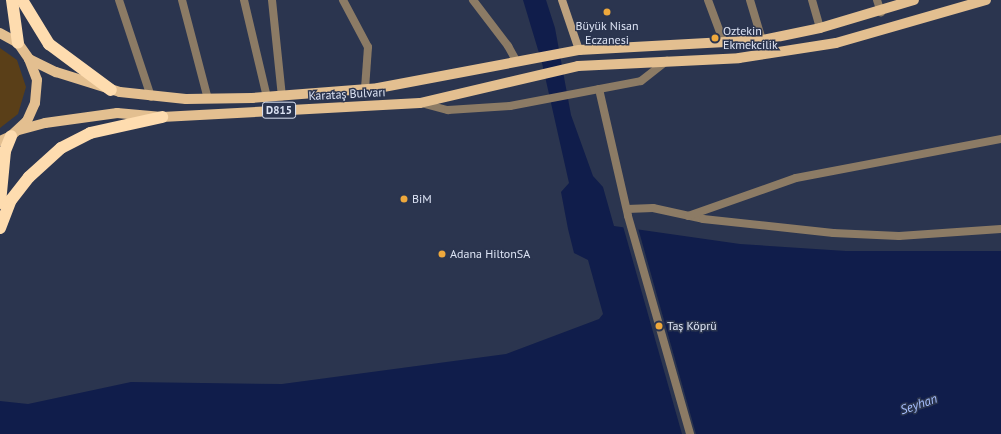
<!DOCTYPE html>
<html>
<head>
<meta charset="utf-8">
<style>
  body { margin:0 }
  #map { position:relative; width:1001px; height:434px; overflow:hidden; background:#2b354f; font-family:"PT Sans",sans-serif }
  div>[style] { position:absolute }
  .green>* { inset:0; background:#5a3f18 }
  .water>* { inset:0; background:#101d4b }
  .pier>* { inset:0; background:#2b354f }
  .street>* { height:8px; margin:-4px; padding:0 4px; transform-origin:4px; border-radius:4px; background:#8c7b65 }
  .secondary>* { height:8px; margin:-4px; padding:0 4px; transform-origin:4px; border-radius:4px; background:#bda17e }
  .primary>* { height:10px; margin:-5px; padding:0 5px; transform-origin:5px; border-radius:5px; background:#e3bf90 }
  .highway>* { height:12px; margin:-6px; padding:0 6px; transform-origin:6px; border-radius:6px; background:#fedcaf }
  .dots>* { width:11px; height:11px; translate:-50% -50%; box-sizing:border-box; border:2px solid #2b354f; border-radius:50% }
  span { translate:-50% -50%; white-space:nowrap; text-align:center; line-height:1.15; -webkit-text-stroke:3px #2b354f; paint-order:stroke }
  .shield-label span { padding:1px 3px; background:#2b354f; border:1px solid; border-radius:3px; -webkit-text-stroke-width:0 }
  .shield-label { font-size:11px; color:#dce3f4; font-weight:700 }
  .poi-label { font-size:12px; color:#dce3f4 }
  .left { translate:0 -50%; text-align:left }
  .street-label { font-size:12px; color:#dce3f4 }
  .water-label { font-size:13px; color:#a6befd; font-style:italic }
</style>
</head>
<body>
<div id="map">
  <div class="green">
    <i style="clip-path:polygon(0 48px,17px 60px,26px 87px,18px 114px,0 128px)"></i>
  </div>
  <div class="water">
    <i style="clip-path:polygon(523px 0,546px 0,555px 28px,571px 115px,593px 176px,603px 187px,614px 226px,740px 244px,846px 251px,1001px 251px,1001px 434px,0 434px,0 401px,28px 404px,131px 382px,282px 384px,506px 354px,599px 319px,603px 314px,588px 260px,574px 253px,568px 229px,561px 192px,569px 183px,542px 63px)"></i>
  </div>
  <div class="pier">
    <i style="clip-path:polygon(623px 226px,638px 228px,696px 434px,682px 434px)"></i>
  </div>
  <div class="street">
    <i style="left:119px;top:0;width:102px;rotate:71.7deg"></i>
    <i style="left:182px;top:0;width:102px;rotate:75.3deg"></i>
    <i style="left:244px;top:0;width:100px;rotate:76.7deg"></i>
    <i style="left:272px;top:0;width:97px;rotate:84.1deg"></i>
    <i style="left:343px;top:0;width:53px;rotate:62deg"></i>
    <i style="left:368px;top:47px;width:42px;rotate:94.1deg"></i>
    <i style="left:473px;top:0;width:58px;rotate:52.7deg"></i>
    <i style="left:508px;top:46px;width:18px;rotate:61deg"></i>
    <i style="left:708px;top:0;width:46px;rotate:69.6deg"></i>
    <i style="left:750px;top:0;width:42px;rotate:73.3deg"></i>
    <i style="left:812px;top:0;width:29px;rotate:74deg"></i>
    <i style="left:877px;top:0;width:13px;rotate:72deg"></i>
    <i style="left:599px;top:89px;width:130px;rotate:77.1deg"></i>
    <i style="left:628px;top:216px;width:227px;rotate:74.1deg"></i>
    <i style="left:421px;top:103px;width:28px;rotate:15deg"></i>
    <i style="left:448px;top:110px;width:62px;rotate:-3.7deg"></i>
    <i style="left:510px;top:106px;width:133px;rotate:-10.8deg"></i>
    <i style="left:641px;top:81px;width:33px;rotate:-38deg"></i>
    <i style="left:627px;top:209px;width:26px;rotate:-2deg"></i>
    <i style="left:653px;top:208px;width:51px;rotate:12.4deg"></i>
    <i style="left:703px;top:219px;width:131px;rotate:6.1deg"></i>
    <i style="left:833px;top:233px;width:66px;rotate:2.6deg"></i>
    <i style="left:899px;top:236px;width:102px;rotate:-3.9deg"></i>
    <i style="left:688px;top:216px;width:114px;rotate:-19.4deg"></i>
    <i style="left:796px;top:178px;width:209px;rotate:-10.8deg"></i>
  </div>
  <div class="secondary">
    <i style="left:562px;top:0;width:53px;rotate:71.2deg"></i>
  </div>
  <div class="primary">
    <i style="left:0;top:33px;width:21px;rotate:29deg"></i>
    <i style="left:18px;top:43px;width:19px;rotate:55deg"></i>
    <i style="left:29px;top:59px;width:22px;rotate:69deg"></i>
    <i style="left:37px;top:80px;width:23px;rotate:95deg"></i>
    <i style="left:35px;top:103px;width:20px;rotate:114deg"></i>
    <i style="left:27px;top:121px;width:22px;rotate:137deg"></i>
    <i style="left:11px;top:136px;width:12px;rotate:156deg"></i>
    <i style="left:29px;top:59px;width:30px;rotate:26deg"></i>
    <i style="left:56px;top:72px;width:67px;rotate:17.4deg"></i>
    <i style="left:120px;top:92px;width:66px;rotate:6.1deg"></i>
    <i style="left:186px;top:99px;width:66px;rotate:-0.9deg"></i>
    <i style="left:252px;top:98px;width:126px;rotate:-4.5deg"></i>
    <i style="left:378px;top:88px;width:205px;rotate:-10.7deg"></i>
    <i style="left:579px;top:50px;width:183px;rotate:-3.1deg"></i>
    <i style="left:762px;top:40px;width:59px;rotate:-11.7deg"></i>
    <i style="left:820px;top:28px;width:98px;rotate:-16.6deg"></i>
    <i style="left:19px;top:130px;width:27px;rotate:-15deg"></i>
    <i style="left:45px;top:123px;width:73px;rotate:-7.9deg"></i>
    <i style="left:117px;top:113px;width:45px;rotate:5.1deg"></i>
    <i style="left:162px;top:117px;width:258px;rotate:-3.1deg"></i>
    <i style="left:420px;top:103px;width:162px;rotate:-13.2deg"></i>
    <i style="left:578px;top:66px;width:161px;rotate:-2.8deg"></i>
    <i style="left:739px;top:58px;width:98px;rotate:-8.8deg"></i>
    <i style="left:836px;top:43px;width:156px;rotate:-16deg"></i>
  </div>
  <div class="highway">
    <i style="left:12px;top:0;width:43px;rotate:82.1deg"></i>
    <i style="left:22px;top:0;width:52px;rotate:58.5deg"></i>
    <i style="left:49px;top:44px;width:77px;rotate:36.6deg"></i>
    <i style="left:0;top:203px;width:52px;rotate:-84.5deg"></i>
    <i style="left:5px;top:151px;width:16px;rotate:-68deg"></i>
    <i style="left:0;top:228px;width:30px;rotate:-69deg"></i>
    <i style="left:11px;top:200px;width:29px;rotate:-52deg"></i>
    <i style="left:29px;top:177px;width:43px;rotate:-42.2deg"></i>
    <i style="left:61px;top:148px;width:33px;rotate:-27deg"></i>
    <i style="left:90px;top:133px;width:74px;rotate:-12.5deg"></i>
  </div>
  <div class="dots">
    <i style="left:607px;top:12px;background:#eea83c"></i>
    <i style="left:715px;top:38px;background:#eea83c"></i>
    <i style="left:404px;top:199px;background:#eea83c"></i>
    <i style="left:442px;top:254px;background:#eea83c"></i>
    <i style="left:659px;top:326px;background:#eea83c"></i>
  </div>
  <div class="shield-label">
    <span style="left:279px;top:110px">D815</span>
  </div>
  <div class="poi-label">
    <span style="left:607px;top:33px">Büyük Nisan<br>Eczanesi</span>
    <span class="left" style="left:723px;top:38px">Oztekin<br>Ekmekcilik</span>
    <span class="left" style="left:412px;top:199px">BiM</span>
    <span class="left" style="left:450px;top:254px">Adana HiltonSA</span>
    <span class="left" style="left:667px;top:326px">Taș Köprü</span>
  </div>
  <div class="street-label">
    <span style="left:347px;top:94px;rotate:-3deg">Karataş Bulvarı</span>
  </div>
  <div class="water-label">
    <span style="left:919px;top:405px;rotate:-19deg">Seyhan</span>
  </div>
</div>
</body>
</html>
